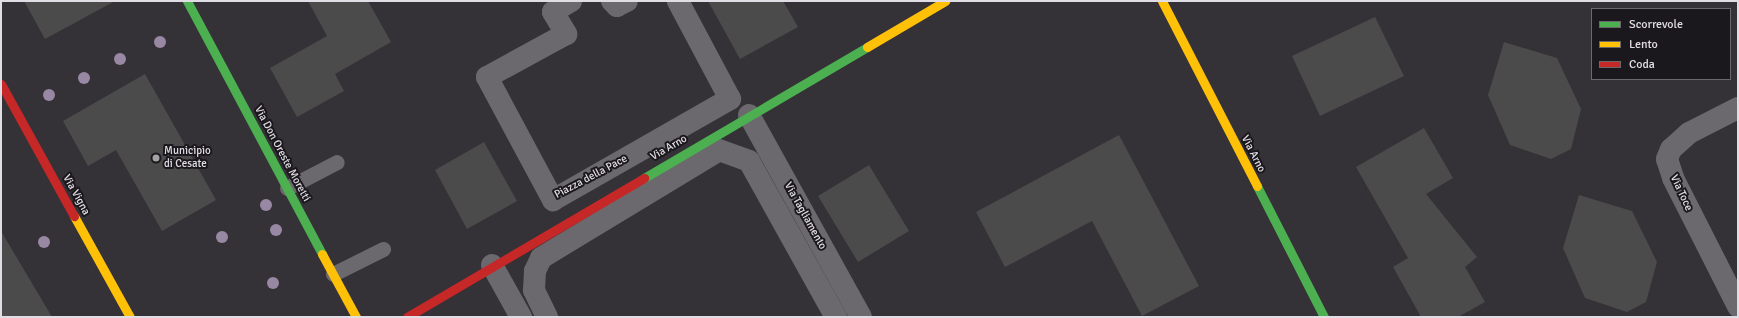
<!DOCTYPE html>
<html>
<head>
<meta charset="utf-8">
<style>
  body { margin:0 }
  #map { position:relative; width:1739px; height:318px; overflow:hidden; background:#343137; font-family:Signika,sans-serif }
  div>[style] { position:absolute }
  .building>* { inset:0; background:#4c4b4b }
  .lane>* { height:15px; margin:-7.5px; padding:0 7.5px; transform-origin:7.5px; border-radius:7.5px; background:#6b696d }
  .street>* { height:22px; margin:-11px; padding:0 11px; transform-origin:11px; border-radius:11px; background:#6b696d }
  .fast>* { height:9px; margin:-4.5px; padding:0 4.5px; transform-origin:4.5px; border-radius:4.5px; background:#4caf50 }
  .slow>* { height:9px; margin:-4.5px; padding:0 4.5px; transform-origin:4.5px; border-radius:4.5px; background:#ffc107 }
  .jam>* { height:9px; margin:-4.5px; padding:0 4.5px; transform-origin:4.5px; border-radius:4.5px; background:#c62828 }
  .trees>* { width:12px; height:12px; margin:-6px; border-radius:50%; background:#9888a3 }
  .dots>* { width:11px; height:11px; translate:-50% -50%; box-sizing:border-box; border:2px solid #1b181d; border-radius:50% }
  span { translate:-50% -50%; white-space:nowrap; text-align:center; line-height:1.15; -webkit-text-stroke:4px #1b181d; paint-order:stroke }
  .street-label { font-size:11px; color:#e1dde4 }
  .poi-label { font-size:11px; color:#e1dde4 }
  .left { translate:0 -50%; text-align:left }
  .frame { position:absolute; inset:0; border:2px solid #e1dde4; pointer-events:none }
  .legend { position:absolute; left:1591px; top:8px; width:140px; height:72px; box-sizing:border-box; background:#1b181d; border:1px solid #6a676d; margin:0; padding:5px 7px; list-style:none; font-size:12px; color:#e1dde4 }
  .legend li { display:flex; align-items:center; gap:8px; height:20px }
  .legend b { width:20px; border:1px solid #6a676d }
</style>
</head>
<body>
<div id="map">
  <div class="building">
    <i style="clip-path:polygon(24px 1px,115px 1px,45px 39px)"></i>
    <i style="clip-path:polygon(308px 1px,368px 1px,391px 42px,335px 74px,344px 91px,297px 117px,270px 68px,327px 36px)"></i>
    <i style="clip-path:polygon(708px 1px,783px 1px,798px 27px,740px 59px)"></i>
    <i style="clip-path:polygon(1375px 17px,1404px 76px,1320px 116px,1292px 56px)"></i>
    <i style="clip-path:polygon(1504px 42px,1557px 58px,1581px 109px,1571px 149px,1551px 159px,1510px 145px,1488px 95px)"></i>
    <i style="clip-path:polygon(145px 74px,216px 200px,162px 231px,116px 150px,88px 166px,63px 121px)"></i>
    <i style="clip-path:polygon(1424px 128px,1453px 178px,1426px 194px,1477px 257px,1465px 267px,1485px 302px,1458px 317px,1421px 317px,1393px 267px,1408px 258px,1356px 167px)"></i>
    <i style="clip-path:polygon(1119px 135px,1199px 286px,1142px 316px,1092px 221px,1005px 267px,976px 212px)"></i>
    <i style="clip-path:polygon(484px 142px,517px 201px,467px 229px,435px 170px)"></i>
    <i style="clip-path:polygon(869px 165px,909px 231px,858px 262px,818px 196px)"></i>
    <i style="clip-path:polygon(1579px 195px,1632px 211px,1657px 262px,1646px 302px,1627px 312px,1585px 298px,1563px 248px)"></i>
    <i style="clip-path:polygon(1px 231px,52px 317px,1px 317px)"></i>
  </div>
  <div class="lane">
    <i style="left:287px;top:188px;width:56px;rotate:-27.5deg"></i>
    <i style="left:333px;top:274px;width:56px;rotate:-26.6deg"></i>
  </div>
  <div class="street">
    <i style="left:571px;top:1px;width:21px;rotate:149deg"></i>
    <i style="left:553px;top:12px;width:26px;rotate:59deg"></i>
    <i style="left:566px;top:34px;width:90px;rotate:151.4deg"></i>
    <i style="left:487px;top:77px;width:140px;rotate:61.8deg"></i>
    <i style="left:553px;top:200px;width:204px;rotate:-29.7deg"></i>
    <i style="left:730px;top:99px;width:111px;rotate:-118deg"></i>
    <i style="left:612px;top:1px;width:7px;rotate:45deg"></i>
    <i style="left:617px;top:6px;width:11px;rotate:-27deg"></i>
    <i style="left:1738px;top:108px;width:55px;rotate:153deg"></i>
    <i style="left:1689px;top:133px;width:24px;rotate:138deg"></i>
    <i style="left:1671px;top:149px;width:11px;rotate:112deg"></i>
    <i style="left:1667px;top:159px;width:20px;rotate:72deg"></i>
    <i style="left:1673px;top:178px;width:144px;rotate:63.1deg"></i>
    <i style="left:749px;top:115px;width:231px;rotate:61deg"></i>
    <i style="left:492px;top:265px;width:60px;rotate:60.9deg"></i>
    <i style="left:547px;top:317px;width:30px;rotate:-116deg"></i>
    <i style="left:534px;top:290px;width:19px;rotate:-87deg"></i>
    <i style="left:535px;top:271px;width:14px;rotate:-65deg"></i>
    <i style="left:541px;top:258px;width:208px;rotate:-31.2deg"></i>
    <i style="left:719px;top:150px;width:32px;rotate:20deg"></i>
    <i style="left:749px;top:161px;width:179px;rotate:60.9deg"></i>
  </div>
  <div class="fast">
    <i style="left:187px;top:1px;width:287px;rotate:61.9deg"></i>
    <i style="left:644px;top:178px;width:259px;rotate:-30.4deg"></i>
    <i style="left:1257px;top:186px;width:147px;rotate:62.9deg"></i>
  </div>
  <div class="slow">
    <i style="left:1162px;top:1px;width:208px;rotate:62.8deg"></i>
    <i style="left:867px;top:47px;width:91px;rotate:-30.5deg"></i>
    <i style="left:74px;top:216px;width:115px;rotate:61deg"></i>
    <i style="left:322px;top:254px;width:72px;rotate:61.6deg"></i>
  </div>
  <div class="jam">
    <i style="left:1px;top:84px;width:151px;rotate:61.1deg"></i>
    <i style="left:407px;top:317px;width:275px;rotate:-30.4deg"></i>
  </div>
  <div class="trees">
    <i style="left:160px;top:42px"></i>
    <i style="left:120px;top:59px"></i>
    <i style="left:84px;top:78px"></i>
    <i style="left:49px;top:95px"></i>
    <i style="left:266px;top:205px"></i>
    <i style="left:276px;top:230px"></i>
    <i style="left:222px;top:237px"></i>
    <i style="left:44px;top:242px"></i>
    <i style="left:273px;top:283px"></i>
  </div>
  <div class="dots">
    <i style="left:156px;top:158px;background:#a4a1a7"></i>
  </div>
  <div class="street-label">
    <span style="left:669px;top:148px;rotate:-30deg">Via Arno</span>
    <span style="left:282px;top:154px;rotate:62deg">Via Don Oreste Moretti</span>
    <span style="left:1253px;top:154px;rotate:63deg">Via Arno</span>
    <span style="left:591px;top:177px;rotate:-28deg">Piazza della Pace</span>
    <span style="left:1681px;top:193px;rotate:65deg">Via Toce</span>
    <span style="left:76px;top:195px;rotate:61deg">Via Vigna</span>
    <span style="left:805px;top:216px;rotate:61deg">Via Tagliamento</span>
  </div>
  <div class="poi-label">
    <span class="left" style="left:164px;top:158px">Municipio<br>di Cesate</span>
  </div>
  <div class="frame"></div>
  <ul class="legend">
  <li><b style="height:5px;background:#4caf50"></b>Scorrevole</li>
  <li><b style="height:5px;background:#ffc107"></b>Lento</li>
  <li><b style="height:5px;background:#c62828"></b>Coda</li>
  </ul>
</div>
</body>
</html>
